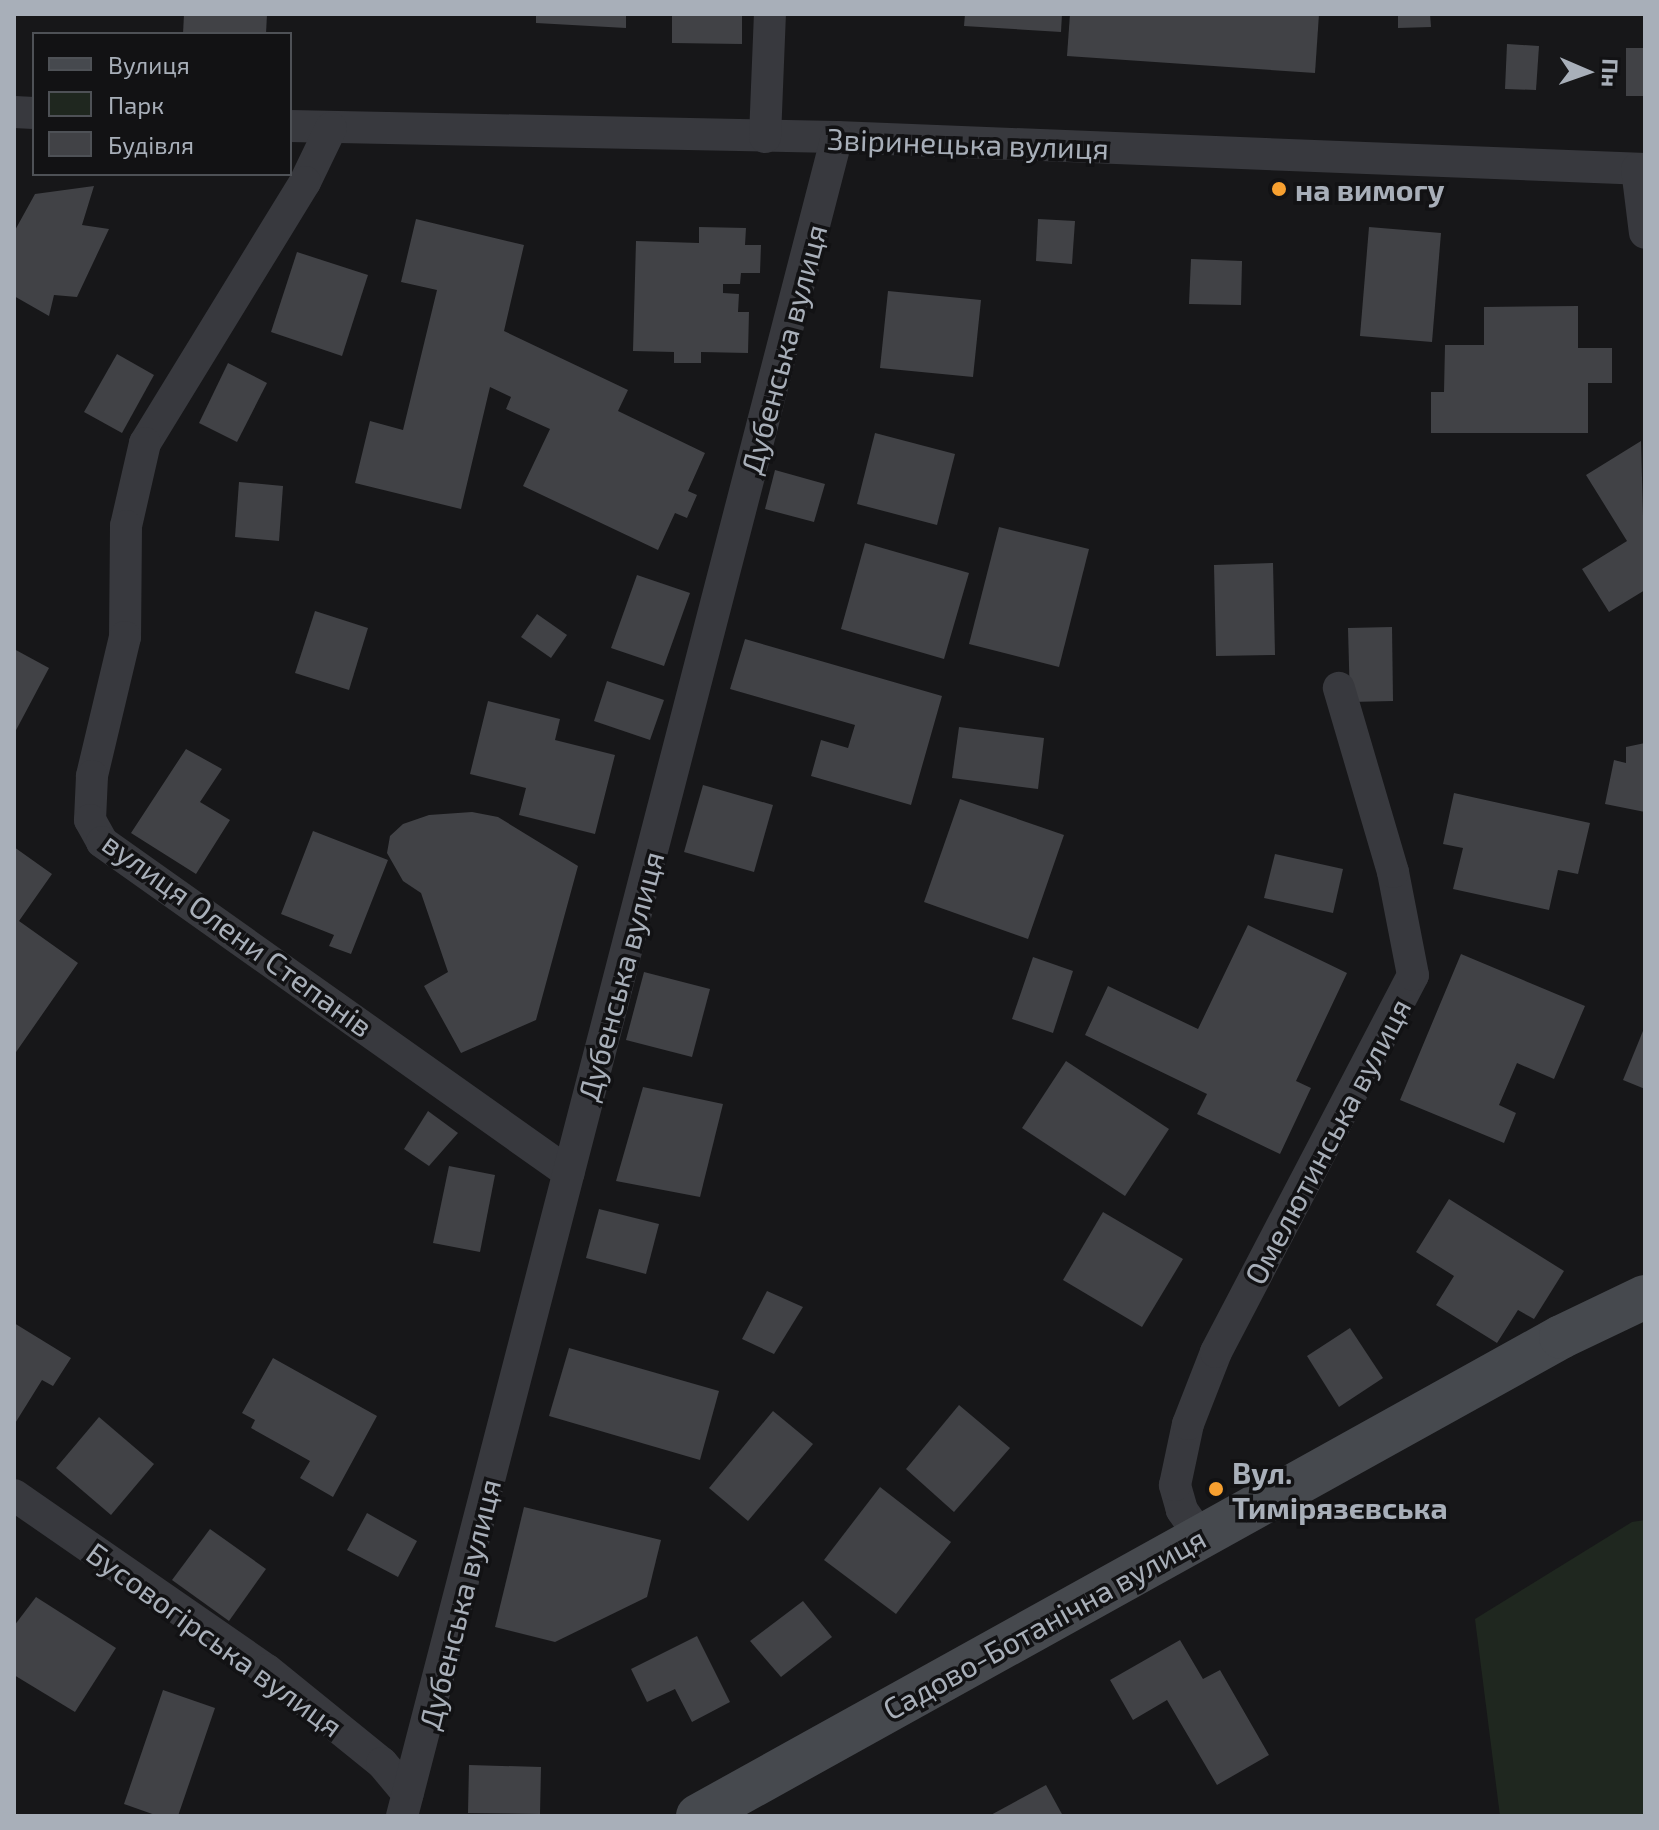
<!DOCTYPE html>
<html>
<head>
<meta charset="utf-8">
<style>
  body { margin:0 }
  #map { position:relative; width:1659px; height:1830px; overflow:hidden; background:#171719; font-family:"Exo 2",sans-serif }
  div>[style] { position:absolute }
  .green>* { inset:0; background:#1f271f }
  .building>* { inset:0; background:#414246 }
  .street>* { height:32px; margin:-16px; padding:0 16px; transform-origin:16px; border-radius:16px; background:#38393e }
  .secondary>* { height:44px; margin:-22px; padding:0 22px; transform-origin:22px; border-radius:22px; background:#46494e }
  .dots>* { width:22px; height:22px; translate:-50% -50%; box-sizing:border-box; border:4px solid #121214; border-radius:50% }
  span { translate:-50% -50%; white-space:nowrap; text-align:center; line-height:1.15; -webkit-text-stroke:7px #121214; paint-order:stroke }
  .street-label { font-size:30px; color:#a8afb9 }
  .poi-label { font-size:30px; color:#a8afb9; font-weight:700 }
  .left { translate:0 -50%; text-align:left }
  .frame { position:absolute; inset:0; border:16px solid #a8afb9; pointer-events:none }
  .legend { position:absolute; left:32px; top:32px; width:260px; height:144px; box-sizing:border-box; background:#121214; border:2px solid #4e5156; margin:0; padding:10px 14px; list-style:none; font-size:24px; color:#a8afb9 }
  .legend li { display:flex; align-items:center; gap:16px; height:40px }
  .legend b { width:40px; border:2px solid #4e5156 }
  .north { position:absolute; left:1547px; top:32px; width:80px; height:80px; -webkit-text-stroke:6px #121214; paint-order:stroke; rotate:92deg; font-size:22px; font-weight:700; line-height:32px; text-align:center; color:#a8afb9 }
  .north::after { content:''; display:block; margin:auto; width:28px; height:36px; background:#a8afb9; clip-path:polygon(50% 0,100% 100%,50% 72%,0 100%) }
</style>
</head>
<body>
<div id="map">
  <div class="green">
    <i style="clip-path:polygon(1645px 1520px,1645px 1816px,1500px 1816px,1475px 1619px,1632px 1522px)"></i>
  </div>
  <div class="building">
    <i style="clip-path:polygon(184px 14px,267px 14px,266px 34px,183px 34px)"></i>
    <i style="clip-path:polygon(536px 14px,626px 14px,626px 28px,536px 23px)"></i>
    <i style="clip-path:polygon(672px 14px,742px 14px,742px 44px,672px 43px)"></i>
    <i style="clip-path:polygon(965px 14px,1062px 14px,1061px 32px,964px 26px)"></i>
    <i style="clip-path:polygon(1070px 14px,1319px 14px,1315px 73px,1067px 56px)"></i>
    <i style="clip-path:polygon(1398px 14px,1430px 14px,1431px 27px,1398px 28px)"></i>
    <i style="clip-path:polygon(1507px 44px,1539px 46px,1536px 90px,1505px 89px)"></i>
    <i style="clip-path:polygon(1626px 48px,1645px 48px,1645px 96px,1626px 96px)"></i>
    <i style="clip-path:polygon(94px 186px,82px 225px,109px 229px,77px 297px,54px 295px,49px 316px,14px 296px,14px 232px,35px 194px)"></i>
    <i style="clip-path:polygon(416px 219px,524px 245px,504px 331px,628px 390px,618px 411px,705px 453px,688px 491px,697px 495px,687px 518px,675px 513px,658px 550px,523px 486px,550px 429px,506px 409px,511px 397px,490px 387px,461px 509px,355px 483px,370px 421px,403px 430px,437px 290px,401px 282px)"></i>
    <i style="clip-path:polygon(1038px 219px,1075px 221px,1072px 264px,1036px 261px)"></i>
    <i style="clip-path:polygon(699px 227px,746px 228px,745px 245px,761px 245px,760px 273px,741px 273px,740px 284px,723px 284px,723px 293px,739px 294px,738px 312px,749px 312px,748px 353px,701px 352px,701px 363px,674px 363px,674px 352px,633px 351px,636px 241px,699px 243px)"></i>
    <i style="clip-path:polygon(1369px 227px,1441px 233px,1432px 342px,1360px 336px)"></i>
    <i style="clip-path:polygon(297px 252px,368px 275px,342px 356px,271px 332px)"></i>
    <i style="clip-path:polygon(1191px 259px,1242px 261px,1241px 305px,1189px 304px)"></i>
    <i style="clip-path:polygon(888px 291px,981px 300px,973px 377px,880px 368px)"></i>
    <i style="clip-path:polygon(1578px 306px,1578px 348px,1612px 348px,1612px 383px,1588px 383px,1588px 433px,1431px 433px,1431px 392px,1444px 392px,1445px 345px,1484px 345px,1484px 307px)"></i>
    <i style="clip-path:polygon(117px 354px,154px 375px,122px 433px,84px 412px)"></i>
    <i style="clip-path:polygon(228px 363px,267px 383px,237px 442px,199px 423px)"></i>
    <i style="clip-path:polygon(875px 433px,955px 454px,937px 525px,857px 504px)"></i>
    <i style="clip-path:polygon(1641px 441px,1645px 590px,1609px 612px,1582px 569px,1627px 541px,1586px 475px)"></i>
    <i style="clip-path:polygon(775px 470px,825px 484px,814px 522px,765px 509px)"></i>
    <i style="clip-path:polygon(239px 482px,283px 486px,279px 541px,235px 537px)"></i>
    <i style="clip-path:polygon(999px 527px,1089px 549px,1059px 667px,969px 644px)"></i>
    <i style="clip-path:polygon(865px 543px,969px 573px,944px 659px,841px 629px)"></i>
    <i style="clip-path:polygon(1273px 563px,1275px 655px,1216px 656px,1214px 565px)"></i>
    <i style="clip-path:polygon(637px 575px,690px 593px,664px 666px,611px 648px)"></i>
    <i style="clip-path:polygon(315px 611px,368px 628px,349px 690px,295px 673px)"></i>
    <i style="clip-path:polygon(537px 614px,567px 635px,551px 658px,521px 637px)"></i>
    <i style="clip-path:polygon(1392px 627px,1393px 701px,1350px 702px,1348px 628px)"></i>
    <i style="clip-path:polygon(745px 639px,942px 696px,911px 805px,811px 776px,821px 740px,848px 748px,855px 725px,730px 689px)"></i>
    <i style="clip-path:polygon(14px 649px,49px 668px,14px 734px)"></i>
    <i style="clip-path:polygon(607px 681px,664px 700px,650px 740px,594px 721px)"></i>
    <i style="clip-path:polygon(488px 701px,560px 719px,555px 740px,615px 755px,595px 834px,519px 815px,526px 788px,470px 774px)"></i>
    <i style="clip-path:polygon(959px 727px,1044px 738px,1038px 789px,952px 778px)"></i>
    <i style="clip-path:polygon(1645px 743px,1645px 812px,1605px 804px,1614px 760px,1626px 763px,1626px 747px)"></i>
    <i style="clip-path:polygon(186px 749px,222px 769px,200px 802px,230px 820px,196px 874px,131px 833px)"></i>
    <i style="clip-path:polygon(703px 785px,773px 805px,754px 872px,684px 852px)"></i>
    <i style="clip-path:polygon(1454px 793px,1590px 823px,1578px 874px,1558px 870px,1549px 910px,1453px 889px,1463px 848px,1443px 844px)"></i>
    <i style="clip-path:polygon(960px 799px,1064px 835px,1028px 939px,924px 902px)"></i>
    <i style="clip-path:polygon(472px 812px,498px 817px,578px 866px,536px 1020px,461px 1053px,424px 986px,448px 972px,421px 893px,403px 881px,387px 853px,390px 836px,403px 824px,429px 815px)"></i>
    <i style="clip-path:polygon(313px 831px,388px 860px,351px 954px,329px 946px,334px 935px,281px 914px)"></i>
    <i style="clip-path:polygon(14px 847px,52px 874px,19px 921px,78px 963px,14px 1055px)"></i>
    <i style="clip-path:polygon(1275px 854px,1343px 869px,1333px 913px,1264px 898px)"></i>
    <i style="clip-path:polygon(1248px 925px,1347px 973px,1296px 1081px,1311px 1088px,1280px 1154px,1197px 1114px,1207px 1094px,1085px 1035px,1108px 986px,1198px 1029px)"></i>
    <i style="clip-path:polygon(1461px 954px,1585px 1006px,1554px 1079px,1517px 1063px,1499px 1105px,1516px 1113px,1504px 1143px,1400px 1100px)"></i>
    <i style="clip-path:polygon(1033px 957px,1073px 971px,1053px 1033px,1012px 1019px)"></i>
    <i style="clip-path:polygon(644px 972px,710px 989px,692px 1057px,626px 1040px)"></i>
    <i style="clip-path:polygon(1645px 1026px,1645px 1089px,1623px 1080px)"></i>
    <i style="clip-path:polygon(1066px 1061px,1169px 1129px,1125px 1196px,1022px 1128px)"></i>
    <i style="clip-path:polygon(643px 1087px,723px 1104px,700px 1197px,616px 1181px)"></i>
    <i style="clip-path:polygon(428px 1111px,458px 1133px,429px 1166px,404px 1149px)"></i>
    <i style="clip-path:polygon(449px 1166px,495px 1175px,480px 1252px,433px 1243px)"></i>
    <i style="clip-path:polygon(1449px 1199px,1564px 1271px,1534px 1319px,1518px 1310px,1497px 1343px,1436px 1305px,1454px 1276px,1416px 1252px)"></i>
    <i style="clip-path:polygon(599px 1209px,659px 1224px,646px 1274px,586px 1258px)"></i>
    <i style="clip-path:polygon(1103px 1212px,1183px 1259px,1142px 1327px,1063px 1280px)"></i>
    <i style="clip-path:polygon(767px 1291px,803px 1307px,774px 1354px,742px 1339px)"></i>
    <i style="clip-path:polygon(14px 1323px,71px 1358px,53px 1386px,42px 1380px,14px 1425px)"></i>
    <i style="clip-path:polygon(1350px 1328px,1383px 1378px,1339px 1407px,1307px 1356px)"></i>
    <i style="clip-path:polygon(569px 1348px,719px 1391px,700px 1460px,549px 1416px)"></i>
    <i style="clip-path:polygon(273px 1358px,377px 1416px,333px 1497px,300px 1478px,310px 1461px,251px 1428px,255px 1420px,242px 1413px)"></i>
    <i style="clip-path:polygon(959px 1405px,1010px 1448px,954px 1512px,906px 1469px)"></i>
    <i style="clip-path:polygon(773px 1411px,813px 1444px,748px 1521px,709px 1488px)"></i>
    <i style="clip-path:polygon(99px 1417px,154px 1464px,111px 1515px,56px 1468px)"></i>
    <i style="clip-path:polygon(880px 1487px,951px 1542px,896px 1614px,824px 1560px)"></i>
    <i style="clip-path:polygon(524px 1507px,661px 1540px,647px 1597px,555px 1642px,495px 1627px)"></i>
    <i style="clip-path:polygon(367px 1513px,417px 1541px,398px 1577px,347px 1550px)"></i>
    <i style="clip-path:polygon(210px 1529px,266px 1569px,229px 1621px,172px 1580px)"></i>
    <i style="clip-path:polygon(36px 1597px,116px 1648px,75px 1712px,14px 1675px,14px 1626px)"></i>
    <i style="clip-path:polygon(803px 1601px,832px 1637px,781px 1677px,750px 1641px)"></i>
    <i style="clip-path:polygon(697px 1636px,730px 1702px,692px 1722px,675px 1689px,647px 1702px,631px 1669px)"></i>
    <i style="clip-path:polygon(1180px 1640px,1203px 1679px,1220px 1670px,1269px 1755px,1217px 1785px,1167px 1700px,1133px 1720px,1110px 1680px)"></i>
    <i style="clip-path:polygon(163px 1690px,215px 1708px,178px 1816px,158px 1816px,124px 1804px)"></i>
    <i style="clip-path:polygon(469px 1765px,541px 1767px,540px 1814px,468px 1813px)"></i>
    <i style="clip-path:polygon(1046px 1785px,1063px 1816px,989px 1816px)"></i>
  </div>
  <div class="street">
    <i style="left:14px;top:112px;width:20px;rotate:3deg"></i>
    <i style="left:290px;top:126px;width:547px;rotate:1.15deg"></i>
    <i style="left:837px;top:137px;width:809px;rotate:2.27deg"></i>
    <i style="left:331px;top:128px;width:60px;rotate:115.7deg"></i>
    <i style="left:305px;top:182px;width:306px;rotate:121.5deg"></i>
    <i style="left:145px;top:443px;width:85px;rotate:102.9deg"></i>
    <i style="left:126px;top:526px;width:111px;rotate:90.5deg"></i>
    <i style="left:125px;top:637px;width:143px;rotate:103.4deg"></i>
    <i style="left:92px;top:776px;width:44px;rotate:92.6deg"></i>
    <i style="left:90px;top:820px;width:25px;rotate:61deg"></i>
    <i style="left:102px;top:842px;width:572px;rotate:35.33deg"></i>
    <i style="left:765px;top:137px;width:123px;rotate:-87.7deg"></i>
    <i style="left:1637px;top:169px;width:64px;rotate:82.9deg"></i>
    <i style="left:14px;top:1495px;width:308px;rotate:34.7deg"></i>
    <i style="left:267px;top:1670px;width:148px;rotate:39deg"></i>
    <i style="left:382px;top:1763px;width:40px;rotate:50deg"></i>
    <i style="left:1200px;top:1536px;width:32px;rotate:-125deg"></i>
    <i style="left:1182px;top:1510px;width:26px;rotate:-106deg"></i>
    <i style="left:1175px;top:1485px;width:62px;rotate:-78deg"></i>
    <i style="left:1188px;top:1424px;width:77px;rotate:-68.7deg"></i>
    <i style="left:1216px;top:1352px;width:425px;rotate:-62.4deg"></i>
    <i style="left:1413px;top:975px;width:105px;rotate:-101deg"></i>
    <i style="left:1393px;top:872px;width:192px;rotate:-106.4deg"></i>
    <i style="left:402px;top:1816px;width:1734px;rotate:-75.48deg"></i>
  </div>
  <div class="secondary">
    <i style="left:698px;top:1816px;width:987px;rotate:-29.03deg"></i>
    <i style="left:1561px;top:1337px;width:93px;rotate:-25.5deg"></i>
  </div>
  <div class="dots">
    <i style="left:1279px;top:189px;background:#f7a030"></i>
    <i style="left:1216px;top:1489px;background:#f7a030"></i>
  </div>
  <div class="street-label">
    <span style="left:968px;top:143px;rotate:2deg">Звіринецька вулиця</span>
    <span style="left:783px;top:349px;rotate:-75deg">Дубенська вулиця</span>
    <span style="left:238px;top:934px;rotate:36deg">вулиця Олени Степанів</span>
    <span style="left:620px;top:976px;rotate:-75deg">Дубенська вулиця</span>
    <span style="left:1327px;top:1141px;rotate:-62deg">Омелютинська вулиця</span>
    <span style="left:459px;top:1604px;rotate:-76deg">Дубенська вулиця</span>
    <span style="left:1044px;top:1623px;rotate:-29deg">Садово-Ботанічна вулиця</span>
    <span style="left:215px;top:1639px;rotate:36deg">Бусовогірська вулиця</span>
  </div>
  <div class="poi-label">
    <span class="left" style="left:1295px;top:189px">на вимогу</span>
    <span class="left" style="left:1232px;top:1489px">Вул.<br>Тимірязєвська</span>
  </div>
  <div class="frame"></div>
  <ul class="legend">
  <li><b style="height:10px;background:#46494e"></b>Вулиця</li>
  <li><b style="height:22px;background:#1f271f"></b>Парк</li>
  <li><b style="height:22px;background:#414246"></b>Будівля</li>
  </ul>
  <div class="north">Пн</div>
</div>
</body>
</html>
